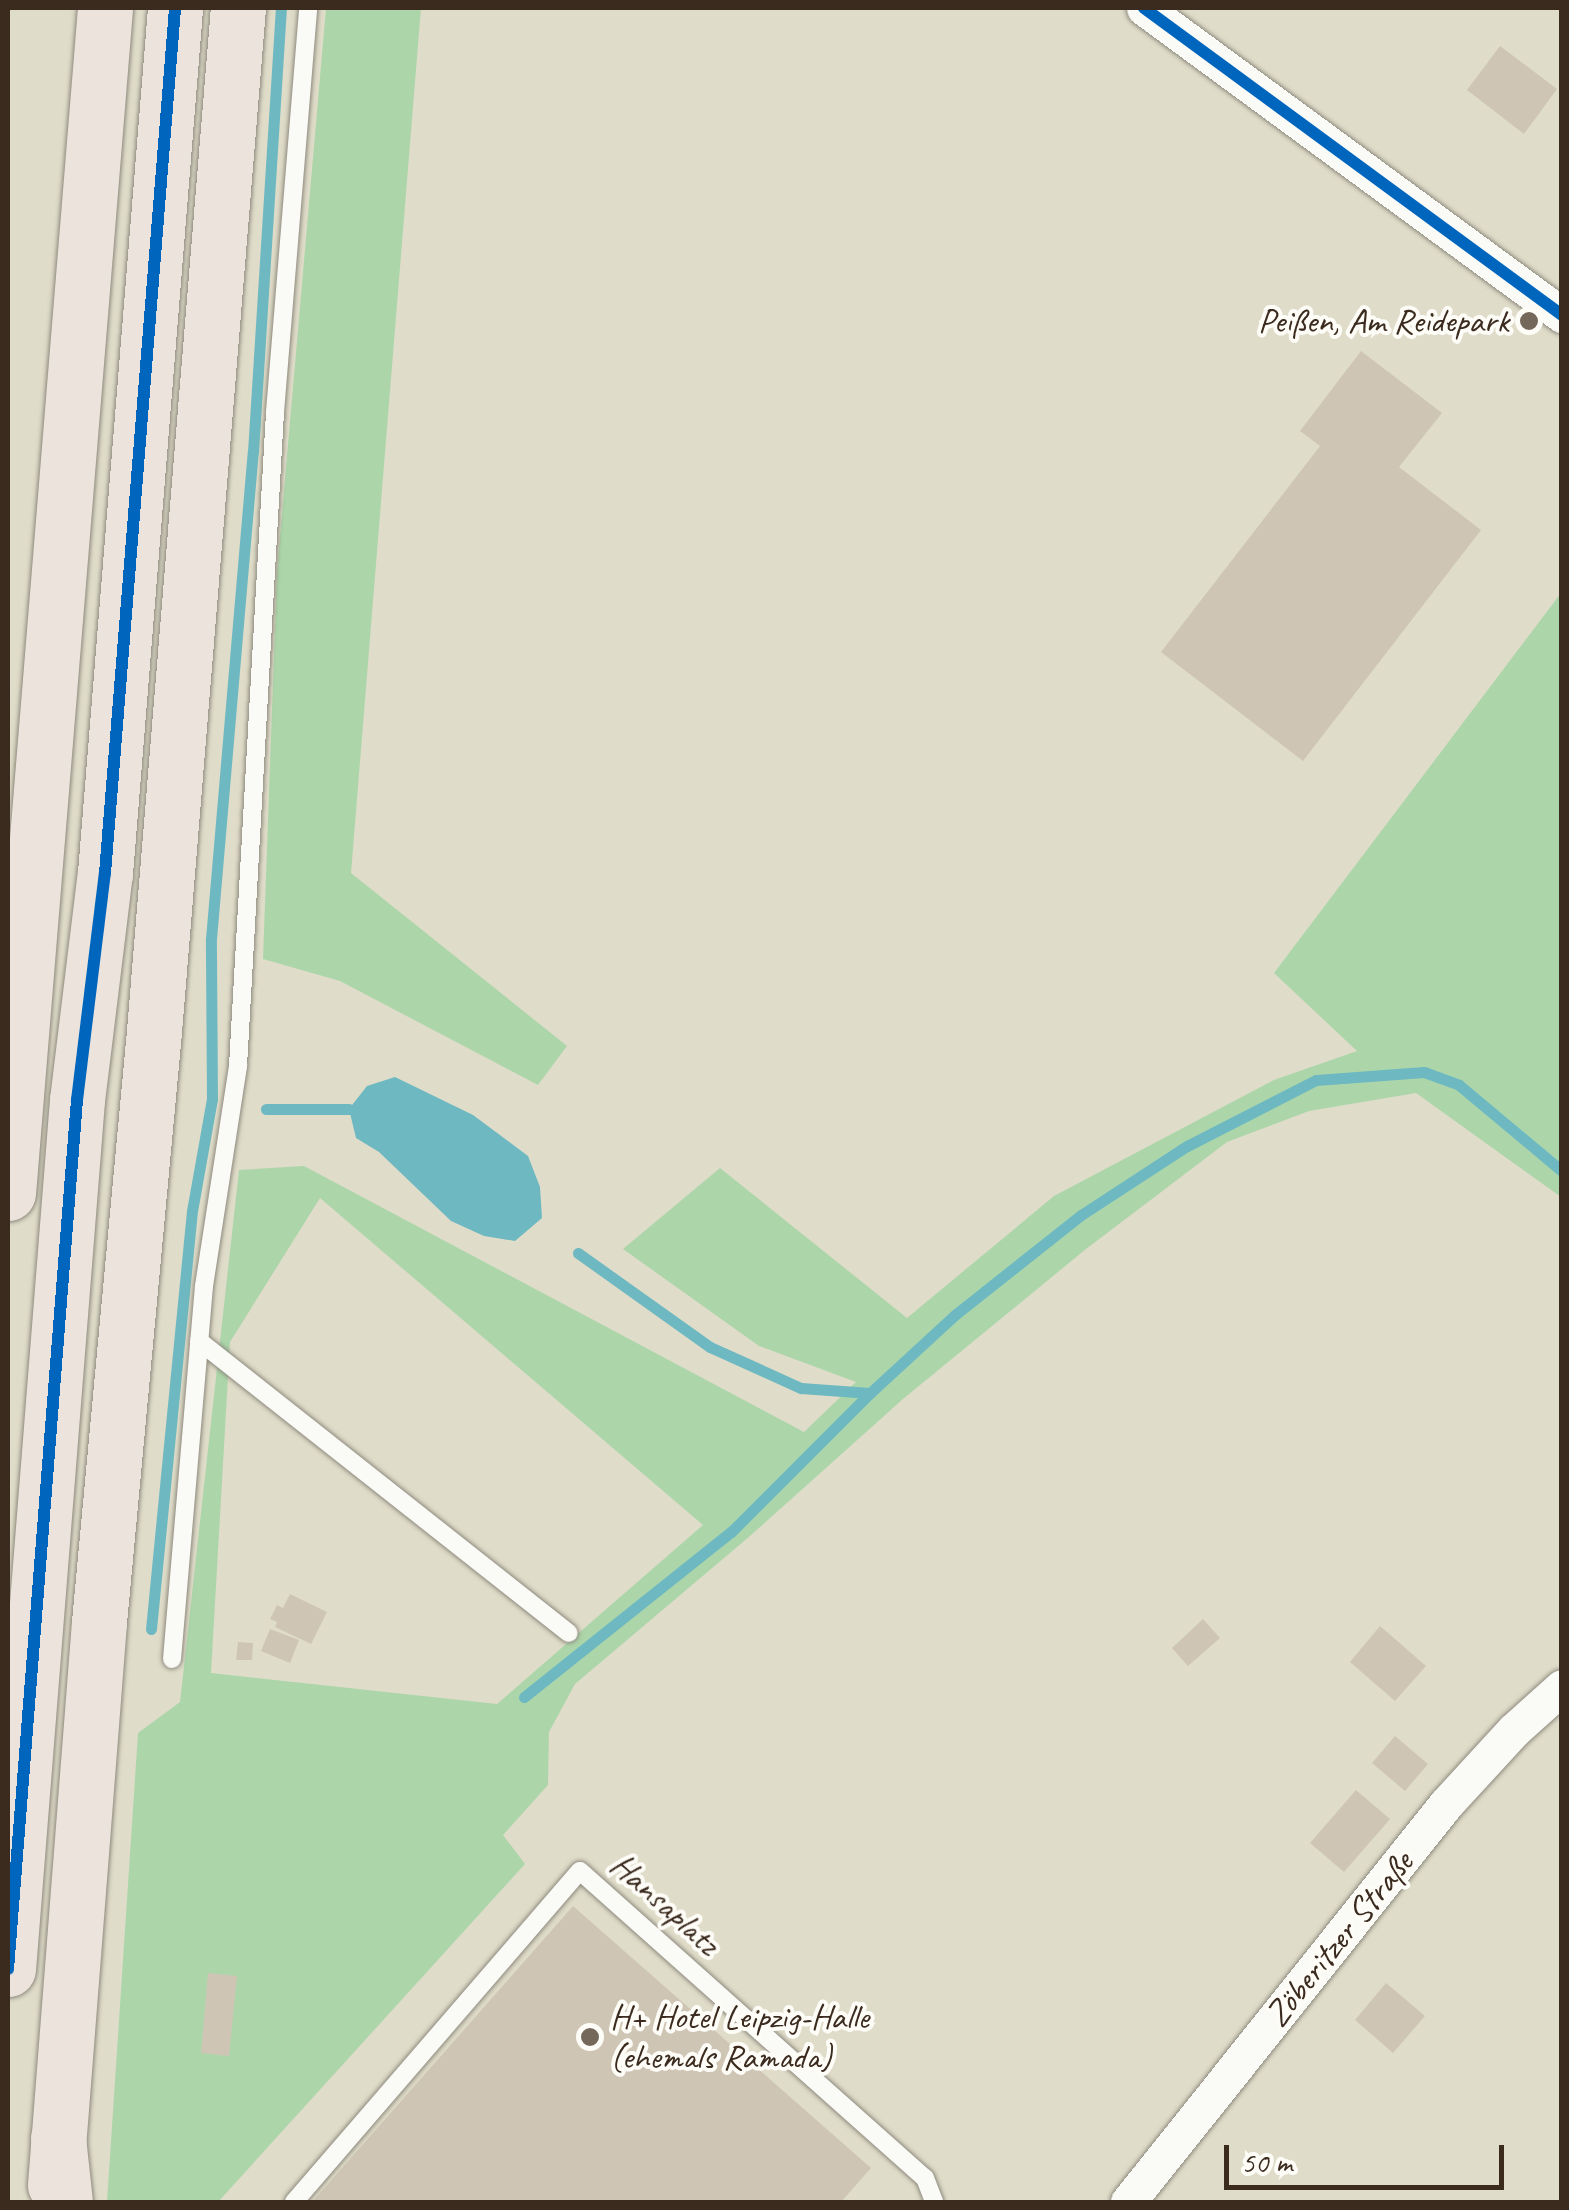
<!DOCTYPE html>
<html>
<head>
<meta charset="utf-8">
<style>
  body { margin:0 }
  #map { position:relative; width:1569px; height:2210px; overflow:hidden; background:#dfdcc9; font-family:Caveat,sans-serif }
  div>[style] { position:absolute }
  .green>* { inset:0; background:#acd6aa }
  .water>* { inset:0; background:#6eb9c1 }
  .stream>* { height:11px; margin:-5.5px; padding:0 5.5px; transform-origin:5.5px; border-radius:5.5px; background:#6eb9c1 }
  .building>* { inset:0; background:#cfc5b5 }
  .roads { filter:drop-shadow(0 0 2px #8e8a7e) drop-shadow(0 0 2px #8e8a7e) }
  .service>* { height:18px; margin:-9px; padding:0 9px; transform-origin:9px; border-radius:9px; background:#fafaf7 }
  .minor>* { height:35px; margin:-17.5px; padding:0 17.5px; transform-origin:17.5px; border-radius:17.5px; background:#fafaf7 }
  .trunk>* { height:55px; margin:-27.5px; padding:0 27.5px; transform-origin:27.5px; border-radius:27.5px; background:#ece4dc }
  .motorway>* { height:55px; margin:-27.5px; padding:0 27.5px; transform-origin:27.5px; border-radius:27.5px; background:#ece4dc }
  .bus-1>* { height:12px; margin:-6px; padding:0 6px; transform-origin:6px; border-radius:6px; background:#0065bd }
  .dots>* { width:28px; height:28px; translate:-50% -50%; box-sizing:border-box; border:5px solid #fdfcf7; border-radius:50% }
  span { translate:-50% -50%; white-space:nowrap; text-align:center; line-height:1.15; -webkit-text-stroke:8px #fdfcf7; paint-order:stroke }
  .poi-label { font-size:35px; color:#3b2a1e }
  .right { translate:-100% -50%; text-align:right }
  .left { translate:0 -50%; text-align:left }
  .street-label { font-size:35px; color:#3b2a1e }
  .frame { position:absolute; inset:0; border:10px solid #3b2a1e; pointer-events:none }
  .scale { position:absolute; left:1224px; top:2145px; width:280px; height:45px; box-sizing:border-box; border:5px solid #3b2a1e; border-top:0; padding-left:12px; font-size:30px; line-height:35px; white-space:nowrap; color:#3b2a1e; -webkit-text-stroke:8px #fdfcf7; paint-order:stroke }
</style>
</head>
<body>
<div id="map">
  <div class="green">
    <i style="clip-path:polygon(326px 8px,421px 8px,351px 873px,567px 1046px,538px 1085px,340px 981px,263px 959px,277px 571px)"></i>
    <i style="clip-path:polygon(evenodd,1561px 593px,1561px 1197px,1416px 1093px,1309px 1111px,1227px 1142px,1086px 1249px,903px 1399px,750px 1536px,575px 1684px,549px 1732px,548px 1785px,503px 1835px,525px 1864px,218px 2202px,107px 2202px,138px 1733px,180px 1702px,239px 1170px,304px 1166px,804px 1432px,856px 1382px,759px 1346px,623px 1249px,720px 1168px,907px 1318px,1054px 1196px,1274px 1080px,1357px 1051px,1274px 973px,1561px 593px,320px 1198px,703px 1525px,497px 1704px,211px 1673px,230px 1342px,320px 1198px)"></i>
  </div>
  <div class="water">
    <i style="clip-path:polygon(395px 1077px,473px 1115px,528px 1156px,540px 1187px,542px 1218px,515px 1241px,484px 1236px,451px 1221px,379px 1152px,356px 1138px,349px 1109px,367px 1086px)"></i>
  </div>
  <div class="stream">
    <i style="left:266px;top:1109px;width:83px"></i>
    <i style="left:578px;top:1253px;width:162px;rotate:35.5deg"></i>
    <i style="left:710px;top:1347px;width:100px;rotate:24.3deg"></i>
    <i style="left:801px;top:1388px;width:69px;rotate:4.1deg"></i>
    <i style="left:870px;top:1393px;width:117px;rotate:-42.6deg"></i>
    <i style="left:956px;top:1314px;width:159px;rotate:-38.4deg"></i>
    <i style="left:1081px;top:1215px;width:126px;rotate:-33.1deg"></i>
    <i style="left:1187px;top:1146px;width:145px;rotate:-27.1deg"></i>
    <i style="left:1316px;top:1080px;width:108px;rotate:-4.2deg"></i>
    <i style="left:1424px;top:1072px;width:37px;rotate:20deg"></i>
    <i style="left:1459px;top:1085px;width:134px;rotate:39.9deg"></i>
    <i style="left:151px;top:1629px;width:420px;rotate:-84.4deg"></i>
    <i style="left:192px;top:1211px;width:114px;rotate:-79.9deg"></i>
    <i style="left:212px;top:1099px;width:160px;rotate:-90.4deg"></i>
    <i style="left:211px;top:939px;width:489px;rotate:-85.1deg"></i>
    <i style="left:253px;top:452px;width:445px;rotate:-86.4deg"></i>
    <i style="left:524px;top:1697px;width:265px;rotate:-38.6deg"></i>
    <i style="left:731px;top:1532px;width:197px;rotate:-45deg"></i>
  </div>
  <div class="building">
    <i style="clip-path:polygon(1500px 46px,1557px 89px,1524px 134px,1467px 90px)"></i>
    <i style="clip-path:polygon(1361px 351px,1442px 413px,1399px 467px,1481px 530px,1303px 761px,1161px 652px,1320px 446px,1300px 431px)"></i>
    <i style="clip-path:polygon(290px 1594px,327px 1612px,311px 1644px,275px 1627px,277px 1622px,270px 1619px,277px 1605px,283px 1608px)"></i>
    <i style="clip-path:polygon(1203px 1619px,1220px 1638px,1188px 1666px,1172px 1648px)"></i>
    <i style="clip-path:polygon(1380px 1626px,1426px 1666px,1395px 1701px,1350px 1662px)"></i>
    <i style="clip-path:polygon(270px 1629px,299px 1640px,290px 1663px,261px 1651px)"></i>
    <i style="clip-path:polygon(238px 1642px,253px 1643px,252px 1660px,236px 1660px)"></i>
    <i style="clip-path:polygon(1395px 1736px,1428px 1764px,1405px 1791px,1372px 1763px)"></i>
    <i style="clip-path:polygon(1356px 1790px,1390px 1819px,1344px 1872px,1310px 1843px)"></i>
    <i style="clip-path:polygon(573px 1906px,871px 2168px,841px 2202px,314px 2200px)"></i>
    <i style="clip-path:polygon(208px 1973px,237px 1976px,229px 2056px,201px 2053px)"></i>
    <i style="clip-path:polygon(1386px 1983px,1425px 2016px,1393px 2053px,1355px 2020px)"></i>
  </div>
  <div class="roads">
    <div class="service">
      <i style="left:199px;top:1341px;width:471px;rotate:38.3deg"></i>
      <i style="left:172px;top:1659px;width:374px;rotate:-85.1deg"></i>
      <i style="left:204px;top:1286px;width:223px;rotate:-81.2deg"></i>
      <i style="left:238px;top:1066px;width:655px;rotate:-86.76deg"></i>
      <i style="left:275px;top:412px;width:405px;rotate:-85.3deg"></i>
      <i style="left:294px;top:2202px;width:437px;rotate:-49.2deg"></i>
      <i style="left:580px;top:1871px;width:462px;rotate:41.7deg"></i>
      <i style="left:925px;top:2178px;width:26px;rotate:69deg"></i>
    </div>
    <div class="minor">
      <i style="left:1144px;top:8px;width:519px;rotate:36.3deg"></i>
      <i style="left:1128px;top:2202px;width:508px;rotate:-51.39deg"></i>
      <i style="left:1445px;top:1805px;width:102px;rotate:-47.4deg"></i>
      <i style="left:1514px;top:1730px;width:64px;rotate:-41.9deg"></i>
    </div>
    <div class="trunk">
      <i style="left:8px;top:1193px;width:1189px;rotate:-85.32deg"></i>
      <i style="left:8px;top:1969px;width:872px;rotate:-85.46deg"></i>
      <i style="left:77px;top:1100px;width:229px;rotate:-83deg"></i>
      <i style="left:105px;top:873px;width:868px;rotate:-85.37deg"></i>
      <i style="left:55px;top:2185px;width:565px;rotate:-85.53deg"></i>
      <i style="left:99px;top:1622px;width:594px;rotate:-84.68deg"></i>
      <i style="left:154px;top:1031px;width:1026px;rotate:-85.31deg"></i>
    </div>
    <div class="motorway">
      <i style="left:58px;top:2138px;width:64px;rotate:83.8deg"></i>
    </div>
  </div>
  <div class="bus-1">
    <i style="left:1144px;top:8px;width:519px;rotate:36.3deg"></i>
    <i style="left:8px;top:1969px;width:872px;rotate:-85.46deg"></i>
    <i style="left:77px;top:1100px;width:229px;rotate:-83deg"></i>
    <i style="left:105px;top:873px;width:868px;rotate:-85.37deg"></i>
  </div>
  <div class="dots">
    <i style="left:1529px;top:321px;background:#74685a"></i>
    <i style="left:590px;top:2037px;background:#74685a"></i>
  </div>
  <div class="poi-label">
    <span class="right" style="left:1509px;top:321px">Peißen, Am Reidepark</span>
    <span class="left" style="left:610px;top:2037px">H+ Hotel Leipzig-Halle<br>(ehemals Ramada)</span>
  </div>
  <div class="street-label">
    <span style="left:665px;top:1904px;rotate:42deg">Hansaplatz</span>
    <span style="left:1339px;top:1939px;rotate:-51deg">Zöberitzer Straße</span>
  </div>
  <div class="frame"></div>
  <div class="scale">50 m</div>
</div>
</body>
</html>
